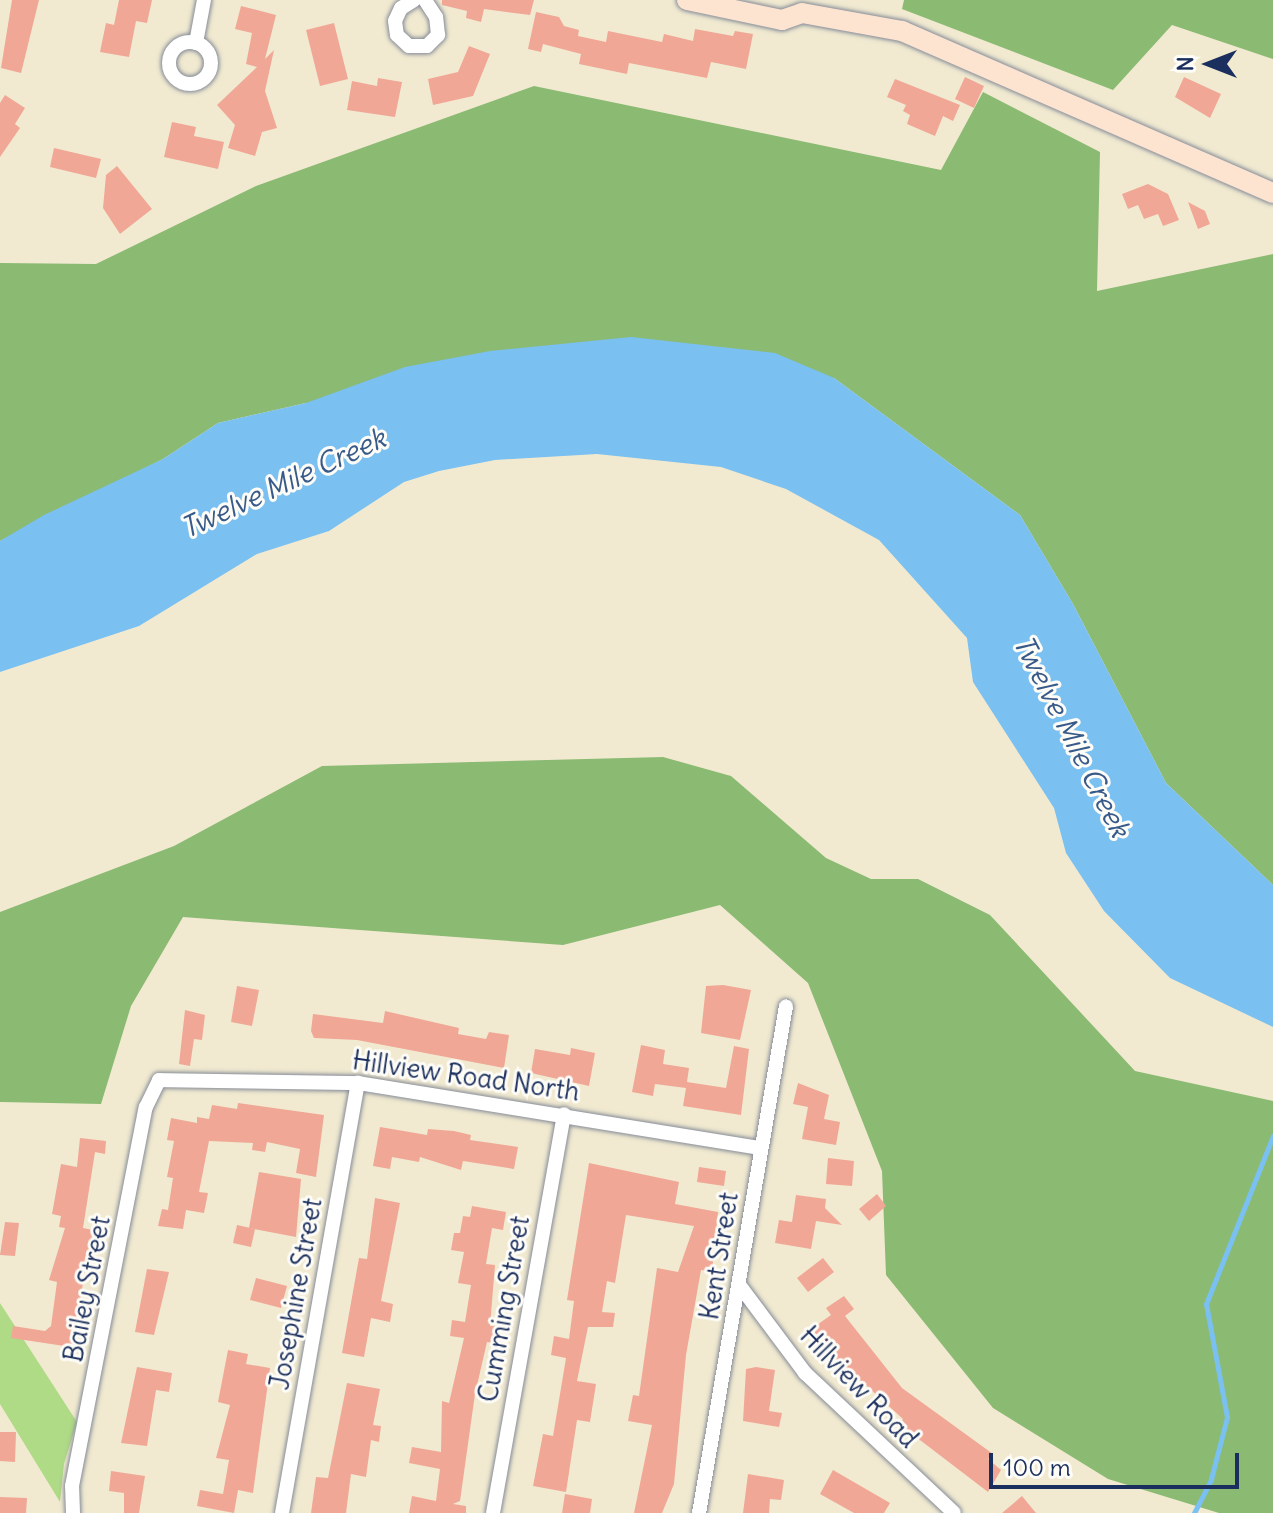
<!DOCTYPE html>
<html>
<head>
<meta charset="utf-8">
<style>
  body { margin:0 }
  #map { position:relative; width:1273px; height:1513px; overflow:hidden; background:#f1ead1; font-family:Delius,sans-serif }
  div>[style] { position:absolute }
  .green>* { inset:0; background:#afda86 }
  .forest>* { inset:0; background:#8bba73 }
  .water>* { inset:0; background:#7ac0f1 }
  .stream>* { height:5px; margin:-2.5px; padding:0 2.5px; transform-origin:2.5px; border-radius:2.5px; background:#7ac0f1 }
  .building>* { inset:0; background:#f1a796 }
  .roads { filter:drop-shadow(0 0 2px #868c98) drop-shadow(0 0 2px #868c98) }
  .street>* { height:14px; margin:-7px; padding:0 7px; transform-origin:7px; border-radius:7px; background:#fff }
  .street>.ring { margin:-7px; padding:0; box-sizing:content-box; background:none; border:14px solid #fff; border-radius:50% }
  .secondary>* { height:20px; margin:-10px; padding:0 10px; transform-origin:10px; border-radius:10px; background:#fde4d1 }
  span { translate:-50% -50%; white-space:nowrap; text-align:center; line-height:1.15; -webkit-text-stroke:6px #fdfcf7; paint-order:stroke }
  .street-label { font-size:26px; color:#1b2f5e }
  .water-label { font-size:28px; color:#385a8a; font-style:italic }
  .north { position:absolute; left:1169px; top:24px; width:80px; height:80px; -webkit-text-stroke:6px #fdfcf7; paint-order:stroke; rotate:270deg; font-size:22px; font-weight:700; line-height:32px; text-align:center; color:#1b2f5e }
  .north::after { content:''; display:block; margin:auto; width:28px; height:36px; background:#1b2f5e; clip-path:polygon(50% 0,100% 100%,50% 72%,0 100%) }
  .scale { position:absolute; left:989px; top:1453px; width:250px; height:36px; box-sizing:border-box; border:4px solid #1b2f5e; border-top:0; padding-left:10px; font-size:24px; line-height:28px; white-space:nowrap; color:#1b2f5e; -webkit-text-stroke:6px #fdfcf7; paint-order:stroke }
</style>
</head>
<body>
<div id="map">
  <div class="green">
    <i style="clip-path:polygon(0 1303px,77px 1422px,64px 1464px,60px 1502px,0 1404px)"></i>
  </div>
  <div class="forest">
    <i style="clip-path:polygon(904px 0,1273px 0,1273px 59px,1172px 25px,1113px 90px,902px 9px)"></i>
    <i style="clip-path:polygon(534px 86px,941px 170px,983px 92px,1100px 152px,1097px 291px,1273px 254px,1273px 885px,1166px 783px,1073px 604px,1020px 515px,834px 378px,306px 403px,218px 423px,163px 459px,0 541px,0 263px,96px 264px,256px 186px)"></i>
    <i style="clip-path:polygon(663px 757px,731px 776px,826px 858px,871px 879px,918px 879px,990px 915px,1135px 1071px,1273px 1101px,1273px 1513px,1219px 1513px,1108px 1479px,993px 1408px,886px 1275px,882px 1171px,808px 983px,720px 905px,563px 945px,183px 917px,131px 1006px,101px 1104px,0 1102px,0 912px,174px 846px,322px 766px)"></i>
  </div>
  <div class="water">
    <i style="clip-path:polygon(631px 337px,775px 353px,834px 378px,1020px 515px,1073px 604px,1166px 783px,1273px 885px,1273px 1027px,1170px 978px,1104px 911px,1066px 853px,1054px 808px,973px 682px,967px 638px,879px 540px,786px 489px,721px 467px,597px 454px,495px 460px,439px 471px,404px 482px,329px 531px,257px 554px,139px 626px,0 672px,0 541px,44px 515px,163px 459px,218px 423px,306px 403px,405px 367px,490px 351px)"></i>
  </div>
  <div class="stream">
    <i style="left:1194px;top:1513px;width:38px;rotate:-63deg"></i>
    <i style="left:1211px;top:1479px;width:64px;rotate:-75.5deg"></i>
    <i style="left:1227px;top:1417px;width:115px;rotate:-100.5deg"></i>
    <i style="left:1206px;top:1304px;width:181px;rotate:-68.3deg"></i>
  </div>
  <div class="building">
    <i style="clip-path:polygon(12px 0,39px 0,21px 73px,1px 68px)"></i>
    <i style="clip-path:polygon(119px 0,152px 0,147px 23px,136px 21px,129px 57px,100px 52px,106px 23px,114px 25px)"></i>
    <i style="clip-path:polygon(442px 0,534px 0,530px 15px,484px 9px,481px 22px,466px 18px,467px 11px,442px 5px)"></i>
    <i style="clip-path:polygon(241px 6px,276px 15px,265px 59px,274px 50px,265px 91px,277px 128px,262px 132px,255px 156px,228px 148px,235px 125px,217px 105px,257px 67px,246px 64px,252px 33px,235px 29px)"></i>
    <i style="clip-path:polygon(536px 12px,559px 17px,564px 26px,579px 30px,578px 36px,606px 42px,608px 31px,662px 42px,664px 34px,693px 41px,695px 29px,733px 36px,735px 31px,753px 34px,746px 69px,711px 62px,707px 78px,629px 63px,627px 74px,579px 64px,581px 54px,543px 44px,541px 52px,528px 49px)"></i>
    <i style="clip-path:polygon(334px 23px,348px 79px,320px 86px,306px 30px)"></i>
    <i style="clip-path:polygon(469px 46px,490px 54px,473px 96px,433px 105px,428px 79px,458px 72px)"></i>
    <i style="clip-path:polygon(965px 77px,984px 86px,974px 108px,955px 99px)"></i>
    <i style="clip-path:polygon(1184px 77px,1221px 94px,1210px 118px,1175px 97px)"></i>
    <i style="clip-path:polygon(378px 78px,402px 82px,395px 117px,347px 110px,352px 81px,377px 86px)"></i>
    <i style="clip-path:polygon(895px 79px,960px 105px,953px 121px,943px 116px,935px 136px,907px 124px,910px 115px,903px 111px,906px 105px,887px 97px)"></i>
    <i style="clip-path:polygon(5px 95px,25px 108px,15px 124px,20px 128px,0 157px,0 103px)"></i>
    <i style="clip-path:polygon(172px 122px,196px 127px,194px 136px,224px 142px,218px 169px,164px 157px)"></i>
    <i style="clip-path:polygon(54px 148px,101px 159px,96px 178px,50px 167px)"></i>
    <i style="clip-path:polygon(117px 166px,152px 209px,120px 234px,103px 208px,106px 175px)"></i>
    <i style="clip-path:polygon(1148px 184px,1168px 194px,1179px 220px,1163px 226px,1158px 214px,1144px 219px,1138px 205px,1128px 209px,1122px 194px)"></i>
    <i style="clip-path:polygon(1188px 202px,1205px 211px,1210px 224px,1198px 229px)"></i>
    <i style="clip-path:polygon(723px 985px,751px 990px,740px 1040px,701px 1033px,706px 986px)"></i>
    <i style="clip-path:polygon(237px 986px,259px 990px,252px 1026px,231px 1022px)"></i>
    <i style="clip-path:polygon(185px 1010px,205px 1015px,202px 1040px,194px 1039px,190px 1066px,179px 1064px)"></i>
    <i style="clip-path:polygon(385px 1011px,459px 1028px,458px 1034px,486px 1039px,489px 1032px,509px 1035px,504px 1068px,357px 1040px,314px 1038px,311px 1031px,313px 1014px,383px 1023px)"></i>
    <i style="clip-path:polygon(641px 1045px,665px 1050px,663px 1064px,689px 1068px,687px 1082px,726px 1088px,734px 1046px,749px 1049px,741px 1115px,683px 1106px,686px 1088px,655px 1084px,653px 1096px,632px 1092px)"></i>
    <i style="clip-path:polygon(571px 1048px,595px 1053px,589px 1086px,531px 1073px,535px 1049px,570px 1055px)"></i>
    <i style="clip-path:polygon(798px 1083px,829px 1095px,824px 1119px,840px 1122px,836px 1145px,802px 1139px,808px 1107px,793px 1104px)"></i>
    <i style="clip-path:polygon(238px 1103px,324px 1115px,316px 1177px,296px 1173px,300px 1149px,267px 1142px,265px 1152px,252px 1150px,253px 1143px,209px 1141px,199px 1192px,208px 1193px,204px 1213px,186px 1210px,183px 1229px,158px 1226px,162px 1209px,168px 1210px,173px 1178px,167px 1177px,174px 1141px,167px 1140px,171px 1118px,197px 1123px,197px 1117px,209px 1119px,212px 1105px,237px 1109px)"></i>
    <i style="clip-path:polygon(380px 1127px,427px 1135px,428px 1129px,454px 1131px,471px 1135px,470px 1140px,518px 1147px,514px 1169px,463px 1161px,461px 1170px,420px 1157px,419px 1162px,392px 1157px,390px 1169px,373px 1166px)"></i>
    <i style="clip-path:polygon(80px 1138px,106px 1141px,105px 1154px,95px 1152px,83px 1228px,93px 1230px,71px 1347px,11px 1338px,13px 1326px,45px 1331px,51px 1326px,57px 1282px,49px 1280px,65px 1228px,59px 1227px,61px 1216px,52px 1214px,61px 1164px,77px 1167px)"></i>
    <i style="clip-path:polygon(828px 1158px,854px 1161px,852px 1186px,826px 1184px)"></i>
    <i style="clip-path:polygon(589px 1163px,679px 1182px,675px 1204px,718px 1212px,712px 1272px,701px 1270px,686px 1355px,674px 1484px,662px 1513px,634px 1513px,652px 1425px,628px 1421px,633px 1395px,639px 1396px,657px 1268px,678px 1272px,694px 1226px,626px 1215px,615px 1283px,607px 1281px,602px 1312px,615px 1313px,613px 1327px,588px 1327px,577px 1381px,596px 1384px,590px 1422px,577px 1420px,566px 1492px,533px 1486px,543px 1434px,553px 1436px,566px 1358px,551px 1355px,554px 1336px,569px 1339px,574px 1301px,567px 1300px)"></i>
    <i style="clip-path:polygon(699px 1167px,726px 1171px,724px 1186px,697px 1182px)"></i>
    <i style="clip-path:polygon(259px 1172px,301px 1179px,296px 1237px,249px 1228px)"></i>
    <i style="clip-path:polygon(877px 1194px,886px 1206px,869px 1221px,859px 1209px)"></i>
    <i style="clip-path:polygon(796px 1195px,826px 1199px,825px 1208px,842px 1225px,816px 1221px,811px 1249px,775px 1243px,779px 1220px,792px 1222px)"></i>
    <i style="clip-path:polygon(375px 1198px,400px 1203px,381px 1301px,393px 1304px,390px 1322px,371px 1318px,364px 1357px,342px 1353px,359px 1258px,367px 1259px)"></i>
    <i style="clip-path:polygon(472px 1206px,506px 1212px,503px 1230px,492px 1228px,486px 1264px,495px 1265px,490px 1326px,496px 1326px,493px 1343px,487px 1342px,475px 1394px,460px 1501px,453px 1504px,466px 1506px,466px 1513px,409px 1513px,412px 1496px,436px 1501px,440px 1469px,409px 1463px,412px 1447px,441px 1452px,442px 1401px,449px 1403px,464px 1338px,450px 1336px,452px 1320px,465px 1322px,471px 1285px,458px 1283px,464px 1252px,451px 1250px,454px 1233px,460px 1233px,463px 1216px,470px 1217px)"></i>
    <i style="clip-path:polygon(5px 1222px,19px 1223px,15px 1256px,0 1255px)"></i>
    <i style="clip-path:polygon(237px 1225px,255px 1229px,251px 1247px,233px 1243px)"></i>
    <i style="clip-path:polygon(823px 1258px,834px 1272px,808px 1292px,797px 1278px)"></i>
    <i style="clip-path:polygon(147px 1269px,169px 1272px,154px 1335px,135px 1332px)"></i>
    <i style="clip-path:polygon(256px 1278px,287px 1286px,281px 1308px,250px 1300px)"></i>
    <i style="clip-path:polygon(844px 1296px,854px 1309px,845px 1316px,902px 1388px,993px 1454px,988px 1459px,1001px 1470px,988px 1492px,899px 1424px,903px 1419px,848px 1369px,844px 1372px,824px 1345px,818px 1349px,807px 1332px,831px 1315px,826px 1308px)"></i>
    <i style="clip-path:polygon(228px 1350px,248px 1354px,246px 1364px,270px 1368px,253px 1493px,238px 1490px,234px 1513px,197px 1506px,200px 1490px,223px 1494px,229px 1460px,216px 1458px,230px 1405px,218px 1402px)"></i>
    <i style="clip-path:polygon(137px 1367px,172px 1373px,169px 1392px,156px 1390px,147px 1446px,121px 1443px)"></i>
    <i style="clip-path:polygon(756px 1367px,775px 1370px,769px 1411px,782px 1413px,779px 1427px,743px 1421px,746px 1369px)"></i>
    <i style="clip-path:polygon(347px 1383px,380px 1389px,373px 1425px,381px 1426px,379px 1442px,371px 1440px,366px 1477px,351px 1474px,346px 1513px,311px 1513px,316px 1477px,328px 1478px)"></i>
    <i style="clip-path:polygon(0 1432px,16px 1432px,15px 1462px,0 1461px)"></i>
    <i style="clip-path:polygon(833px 1470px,890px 1503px,884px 1513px,854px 1513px,820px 1494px)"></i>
    <i style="clip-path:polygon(111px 1471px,145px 1476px,139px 1513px,124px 1513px,124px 1493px,109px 1491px)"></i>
    <i style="clip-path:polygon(748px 1474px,784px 1480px,781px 1500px,770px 1499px,769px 1513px,743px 1513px)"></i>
    <i style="clip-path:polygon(565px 1494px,592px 1499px,590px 1513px,562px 1513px)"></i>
    <i style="clip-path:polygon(1022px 1496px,1036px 1513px,1002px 1513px)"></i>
    <i style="clip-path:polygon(0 1497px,27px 1498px,26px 1513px,0 1513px)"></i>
  </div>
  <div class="roads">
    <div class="street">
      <i style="left:414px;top:0;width:15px;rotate:148deg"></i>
      <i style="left:401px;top:8px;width:14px;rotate:115deg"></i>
      <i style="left:395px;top:21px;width:14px;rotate:82deg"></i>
      <i style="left:397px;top:35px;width:16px;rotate:43deg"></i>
      <i style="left:409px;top:46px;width:18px"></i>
      <i style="left:427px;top:46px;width:16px;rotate:-45deg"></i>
      <i style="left:438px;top:35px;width:18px;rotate:-96deg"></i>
      <i style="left:436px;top:17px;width:20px;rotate:-123deg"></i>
      <i class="ring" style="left:169px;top:42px;width:28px;height:28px"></i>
      <i style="left:196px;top:43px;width:44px;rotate:-79.5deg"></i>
      <i style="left:740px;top:1286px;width:109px;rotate:53.2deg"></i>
      <i style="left:805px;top:1373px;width:204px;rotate:43.2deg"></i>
      <i style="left:73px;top:1513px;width:27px;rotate:-92deg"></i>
      <i style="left:72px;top:1486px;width:386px;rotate:-79deg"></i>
      <i style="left:146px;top:1107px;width:30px;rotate:-64deg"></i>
      <i style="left:159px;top:1080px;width:199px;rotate:0.9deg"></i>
      <i style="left:358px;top:1083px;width:407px;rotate:9.2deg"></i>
      <i style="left:282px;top:1513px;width:437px;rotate:-80deg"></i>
      <i style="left:493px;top:1513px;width:405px;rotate:-79.9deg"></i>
      <i style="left:699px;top:1513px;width:514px;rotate:-80.26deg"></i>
    </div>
    <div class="secondary">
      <i style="left:687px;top:0;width:97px;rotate:11.9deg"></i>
      <i style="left:782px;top:20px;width:21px;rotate:-19deg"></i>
      <i style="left:802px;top:13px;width:102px;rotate:10.2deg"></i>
      <i style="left:902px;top:31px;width:405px;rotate:23.6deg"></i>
    </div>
  </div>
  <div class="street-label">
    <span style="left:466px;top:1076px;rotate:8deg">Hillview Road North</span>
    <span style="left:719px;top:1256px;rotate:-81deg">Kent Street</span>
    <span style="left:87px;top:1289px;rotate:-79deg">Bailey Street</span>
    <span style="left:296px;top:1294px;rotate:-80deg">Josephine Street</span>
    <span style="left:504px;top:1309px;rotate:-80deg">Cumming Street</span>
    <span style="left:859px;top:1387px;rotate:46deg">Hillview Road</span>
  </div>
  <div class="water-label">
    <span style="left:283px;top:483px;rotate:-25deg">Twelve Mile Creek</span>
    <span style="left:1072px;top:736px;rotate:63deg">Twelve Mile Creek</span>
  </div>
  <div class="north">N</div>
  <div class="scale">100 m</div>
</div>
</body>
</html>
